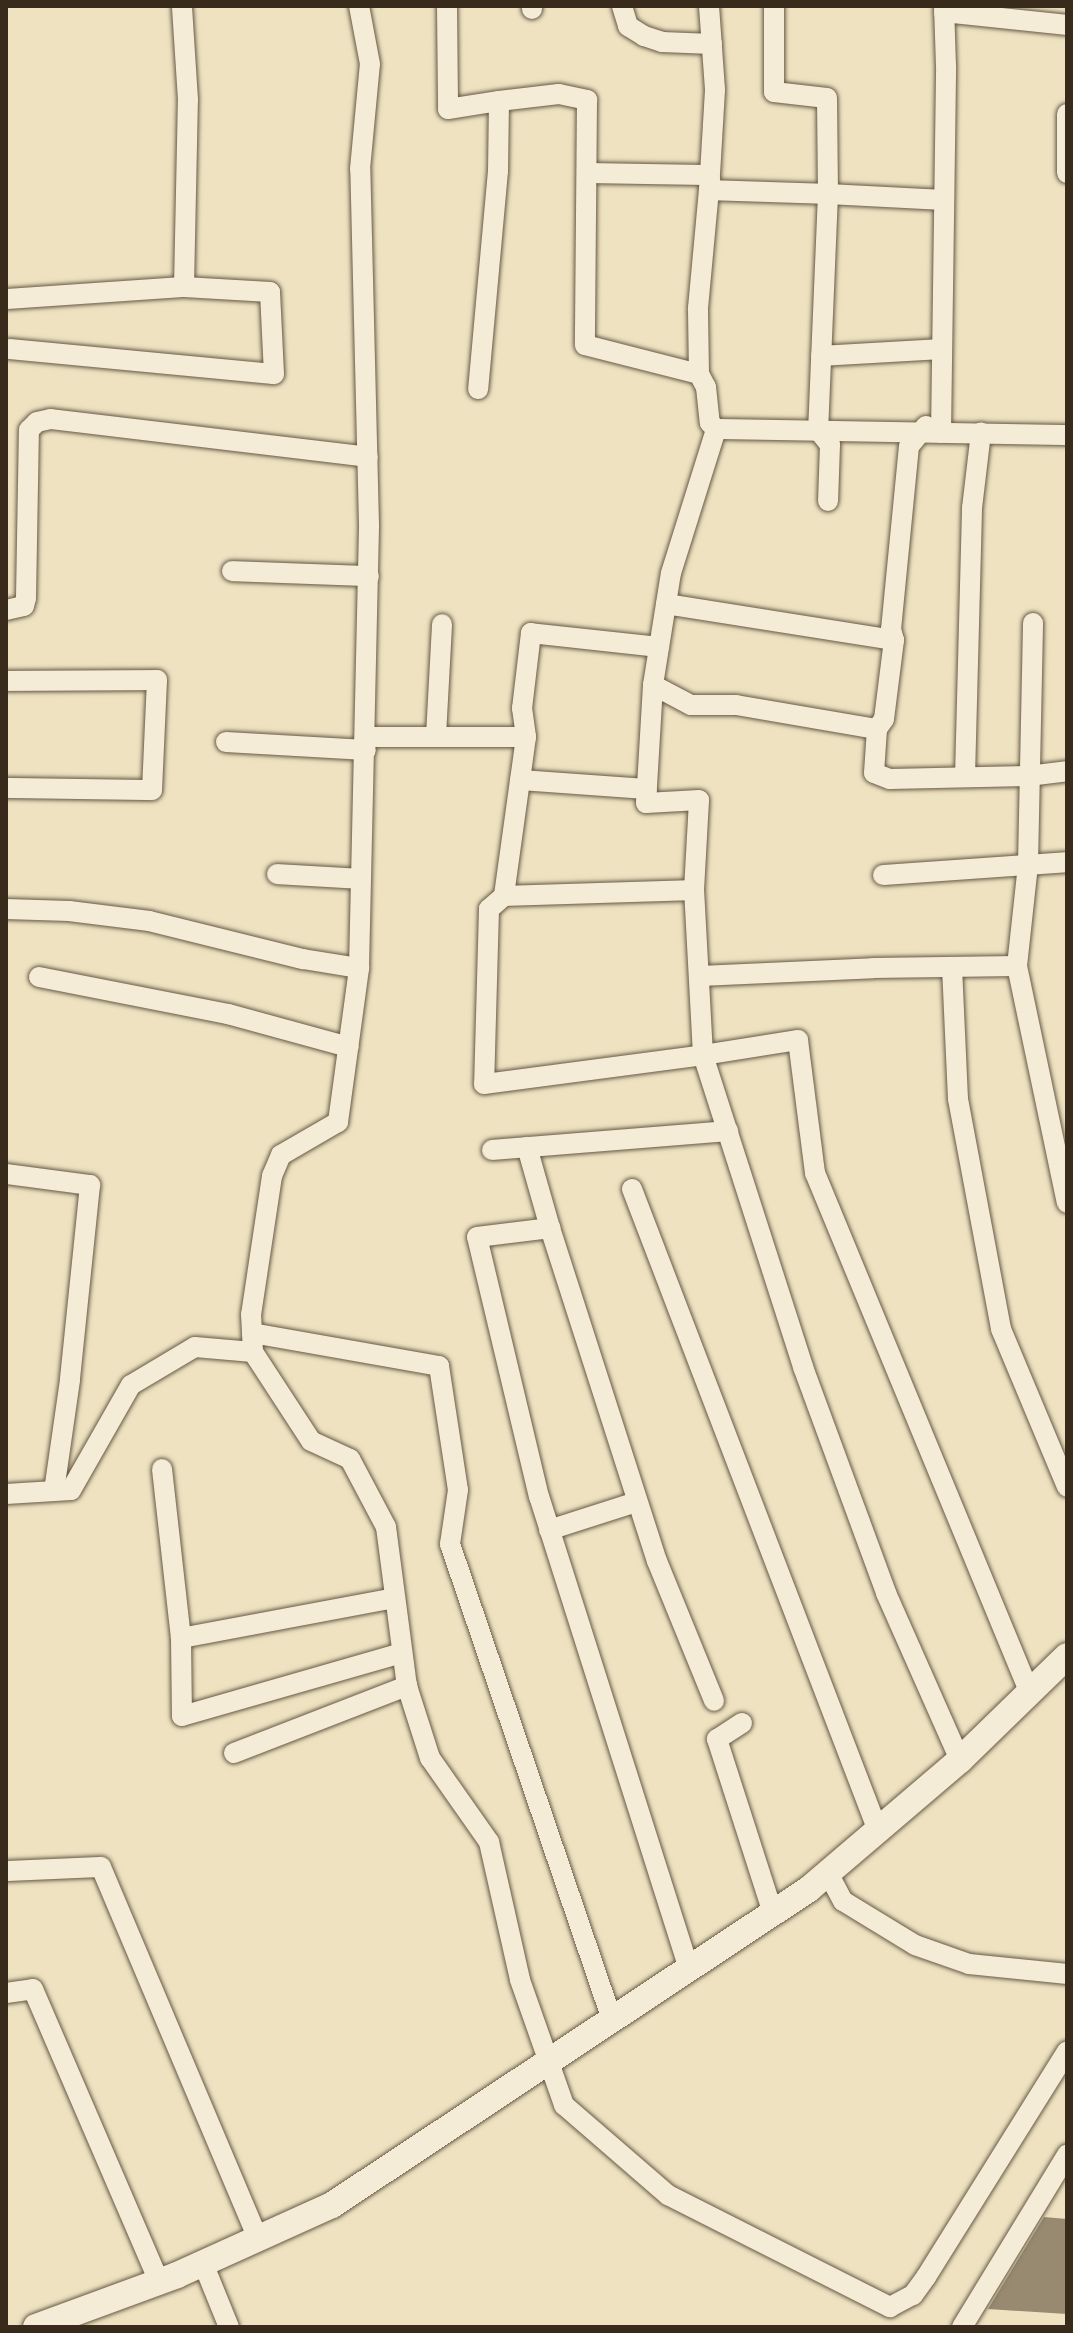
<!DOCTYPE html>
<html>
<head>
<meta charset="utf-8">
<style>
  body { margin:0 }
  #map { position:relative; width:1073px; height:2333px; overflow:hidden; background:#eee2c1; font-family:"IM FELL Great Primer",serif }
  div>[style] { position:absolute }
  .building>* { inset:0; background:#978a71 }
  .roads { filter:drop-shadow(0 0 2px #665944) drop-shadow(0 0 2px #665944) }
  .minor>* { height:20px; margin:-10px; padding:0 10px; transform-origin:10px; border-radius:10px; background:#f4ecd7 }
  .tertiary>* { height:26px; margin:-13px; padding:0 13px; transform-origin:13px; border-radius:13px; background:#f4ecd7 }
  span { translate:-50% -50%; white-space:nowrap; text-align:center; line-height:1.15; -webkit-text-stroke:8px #f4ecd7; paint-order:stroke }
  .frame { position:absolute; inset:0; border:8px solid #392b1b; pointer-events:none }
</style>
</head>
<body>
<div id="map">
  <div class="building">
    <i style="clip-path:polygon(1044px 2217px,1067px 2219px,1067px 2314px,988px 2309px)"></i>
  </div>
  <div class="roads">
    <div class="minor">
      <i style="left:447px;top:6px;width:103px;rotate:89.4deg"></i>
      <i style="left:448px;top:109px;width:52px;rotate:-8.9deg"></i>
      <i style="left:499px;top:101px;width:70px;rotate:90.8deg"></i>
      <i style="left:498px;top:171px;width:219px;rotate:95.2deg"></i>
      <i style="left:532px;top:6px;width:3px;rotate:90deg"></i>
      <i style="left:622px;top:6px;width:21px;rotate:73deg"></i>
      <i style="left:628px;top:26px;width:19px;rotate:32deg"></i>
      <i style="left:644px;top:36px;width:19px;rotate:18deg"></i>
      <i style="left:662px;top:42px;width:50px;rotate:2.3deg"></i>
      <i style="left:709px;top:6px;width:84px;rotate:85.9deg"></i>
      <i style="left:715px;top:90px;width:100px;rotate:93.4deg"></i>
      <i style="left:709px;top:190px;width:119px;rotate:1.9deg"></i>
      <i style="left:828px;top:194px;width:236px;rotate:92.4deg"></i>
      <i style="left:818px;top:430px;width:19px;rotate:51deg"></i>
      <i style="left:830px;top:445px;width:56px;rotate:92deg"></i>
      <i style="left:774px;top:6px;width:86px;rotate:90deg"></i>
      <i style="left:774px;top:92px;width:53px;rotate:6.5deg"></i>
      <i style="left:827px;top:98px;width:96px;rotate:89.4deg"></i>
      <i style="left:828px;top:194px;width:116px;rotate:3deg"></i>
      <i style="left:944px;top:12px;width:124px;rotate:6deg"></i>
      <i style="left:499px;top:101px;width:60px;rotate:-6.7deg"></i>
      <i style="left:559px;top:94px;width:29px;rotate:12deg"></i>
      <i style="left:587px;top:100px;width:245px;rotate:90.5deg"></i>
      <i style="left:585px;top:345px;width:118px;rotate:14.3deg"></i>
      <i style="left:699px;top:374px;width:15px;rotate:62deg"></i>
      <i style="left:706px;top:387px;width:36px;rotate:84deg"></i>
      <i style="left:710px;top:423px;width:8px;rotate:45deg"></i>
      <i style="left:1067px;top:114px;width:59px;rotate:90deg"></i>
      <i style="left:587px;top:173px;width:119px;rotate:1deg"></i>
      <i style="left:706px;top:175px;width:6px;rotate:45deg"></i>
      <i style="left:6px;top:299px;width:178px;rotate:-3.9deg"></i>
      <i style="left:9px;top:349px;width:266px;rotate:5.4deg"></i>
      <i style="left:274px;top:374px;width:82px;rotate:-92.8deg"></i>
      <i style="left:270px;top:292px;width:86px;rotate:-176.7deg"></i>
      <i style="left:184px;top:287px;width:187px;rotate:-88.8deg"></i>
      <i style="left:188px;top:100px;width:94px;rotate:-93.7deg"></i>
      <i style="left:821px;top:356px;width:120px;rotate:-3.3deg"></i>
      <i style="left:699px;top:374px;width:66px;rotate:-90.9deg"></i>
      <i style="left:698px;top:308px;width:119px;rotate:-84.7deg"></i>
      <i style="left:926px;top:426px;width:26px;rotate:130deg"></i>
      <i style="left:909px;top:446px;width:184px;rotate:95.6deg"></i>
      <i style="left:891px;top:629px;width:11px;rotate:75deg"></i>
      <i style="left:894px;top:640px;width:80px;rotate:97.2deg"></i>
      <i style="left:884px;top:719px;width:12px;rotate:125deg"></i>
      <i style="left:877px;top:729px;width:44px;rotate:93.9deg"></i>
      <i style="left:874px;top:773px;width:17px;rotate:21deg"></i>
      <i style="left:890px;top:779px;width:138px;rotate:-1.2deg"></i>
      <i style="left:1028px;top:776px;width:39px;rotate:-7deg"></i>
      <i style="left:941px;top:433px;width:367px;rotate:-89.2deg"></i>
      <i style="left:946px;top:66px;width:60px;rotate:-91.9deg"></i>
      <i style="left:232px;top:571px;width:137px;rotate:2.1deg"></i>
      <i style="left:666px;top:604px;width:231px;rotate:9deg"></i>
      <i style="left:6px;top:610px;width:18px;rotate:-13deg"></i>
      <i style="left:24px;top:606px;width:8px;rotate:-76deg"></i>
      <i style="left:26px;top:598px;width:168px;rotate:-89deg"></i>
      <i style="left:29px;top:430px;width:11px;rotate:-45deg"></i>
      <i style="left:37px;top:422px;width:14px;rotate:-12deg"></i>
      <i style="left:51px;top:419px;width:319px;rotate:6.8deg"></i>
      <i style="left:659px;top:647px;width:129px;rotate:-173.8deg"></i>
      <i style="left:531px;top:633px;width:76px;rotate:96.8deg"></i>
      <i style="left:522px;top:708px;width:29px;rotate:82deg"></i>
      <i style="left:526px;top:737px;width:161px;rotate:97.9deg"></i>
      <i style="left:504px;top:896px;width:20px;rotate:139deg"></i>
      <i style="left:489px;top:909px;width:175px;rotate:91.6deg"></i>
      <i style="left:484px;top:1084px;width:221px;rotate:-7.5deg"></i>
      <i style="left:703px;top:1055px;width:328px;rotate:72.2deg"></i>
      <i style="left:803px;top:1367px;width:241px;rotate:69.8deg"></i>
      <i style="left:886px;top:1593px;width:183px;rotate:66.1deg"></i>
      <i style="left:6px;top:681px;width:151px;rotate:-0.4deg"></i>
      <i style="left:157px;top:680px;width:110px;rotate:92.6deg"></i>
      <i style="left:152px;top:790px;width:146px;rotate:-179.2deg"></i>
      <i style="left:653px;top:685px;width:43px;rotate:27.8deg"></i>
      <i style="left:691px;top:705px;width:45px"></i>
      <i style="left:736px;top:705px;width:143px;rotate:9.7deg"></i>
      <i style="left:436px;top:736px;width:112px;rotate:-86.9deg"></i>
      <i style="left:366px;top:737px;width:160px"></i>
      <i style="left:226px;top:742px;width:140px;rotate:3.3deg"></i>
      <i style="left:965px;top:777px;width:269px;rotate:-88.5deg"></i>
      <i style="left:972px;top:508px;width:76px;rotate:-83.2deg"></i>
      <i style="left:520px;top:780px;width:127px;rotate:4.1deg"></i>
      <i style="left:277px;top:874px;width:84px;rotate:3.4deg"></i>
      <i style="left:883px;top:875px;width:184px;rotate:-4deg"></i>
      <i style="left:504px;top:896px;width:190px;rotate:-1.8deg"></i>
      <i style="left:6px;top:909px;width:63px;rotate:1.8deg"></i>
      <i style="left:69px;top:911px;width:81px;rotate:7.1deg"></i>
      <i style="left:149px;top:921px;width:159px;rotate:13.9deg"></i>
      <i style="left:303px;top:959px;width:57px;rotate:9.1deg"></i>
      <i style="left:1017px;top:966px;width:103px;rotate:-83.8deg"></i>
      <i style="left:1028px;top:864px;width:241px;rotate:-88.8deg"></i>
      <i style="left:952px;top:967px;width:132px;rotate:87.4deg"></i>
      <i style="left:958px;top:1099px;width:234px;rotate:79.4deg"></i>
      <i style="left:1001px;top:1329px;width:171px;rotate:67.3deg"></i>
      <i style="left:700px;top:976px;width:173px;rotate:-2.6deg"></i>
      <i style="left:873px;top:968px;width:144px;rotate:-0.8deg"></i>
      <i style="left:1017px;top:966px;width:242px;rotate:78.1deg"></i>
      <i style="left:39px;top:977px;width:193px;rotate:11.1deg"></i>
      <i style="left:228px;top:1014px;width:125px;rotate:15.3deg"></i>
      <i style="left:527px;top:1147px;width:84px;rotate:74.1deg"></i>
      <i style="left:492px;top:1150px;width:237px;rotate:-4.6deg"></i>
      <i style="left:6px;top:1174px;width:85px;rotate:7.5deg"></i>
      <i style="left:90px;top:1185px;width:196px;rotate:95.9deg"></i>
      <i style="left:70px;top:1380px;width:112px;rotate:98.2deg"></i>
      <i style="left:632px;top:1189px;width:688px;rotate:69.03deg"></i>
      <i style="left:252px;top:1333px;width:190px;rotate:10deg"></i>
      <i style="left:439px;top:1366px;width:125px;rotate:81.3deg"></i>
      <i style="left:458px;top:1490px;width:55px;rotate:98.4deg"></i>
      <i style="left:450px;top:1544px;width:503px;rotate:71.2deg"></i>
      <i style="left:253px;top:1352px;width:37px;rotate:-93deg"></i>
      <i style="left:251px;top:1315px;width:141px;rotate:-81.4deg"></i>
      <i style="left:272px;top:1176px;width:23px;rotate:-67deg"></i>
      <i style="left:281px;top:1155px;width:66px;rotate:-30.1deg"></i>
      <i style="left:338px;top:1122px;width:155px;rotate:-82.2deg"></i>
      <i style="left:359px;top:968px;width:443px;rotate:-88.7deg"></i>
      <i style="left:369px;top:525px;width:356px;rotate:-91.4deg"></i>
      <i style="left:360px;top:169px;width:105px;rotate:-84.6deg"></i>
      <i style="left:370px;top:64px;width:59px;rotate:-100.7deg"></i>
      <i style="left:162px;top:1469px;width:170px;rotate:83.6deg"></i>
      <i style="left:181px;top:1638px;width:217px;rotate:-10.6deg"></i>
      <i style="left:6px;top:1494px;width:65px;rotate:-3.5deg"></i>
      <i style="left:71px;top:1490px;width:121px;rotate:-60.3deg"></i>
      <i style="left:131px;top:1385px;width:74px;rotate:-30.7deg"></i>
      <i style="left:195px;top:1347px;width:58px;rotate:4.9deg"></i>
      <i style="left:253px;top:1352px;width:106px;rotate:56.9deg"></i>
      <i style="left:311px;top:1441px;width:43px;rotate:24.8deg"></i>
      <i style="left:350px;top:1459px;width:77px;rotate:62.1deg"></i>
      <i style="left:386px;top:1527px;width:160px;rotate:82.5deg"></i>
      <i style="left:407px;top:1686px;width:76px;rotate:72.3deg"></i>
      <i style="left:430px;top:1758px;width:103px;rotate:54.9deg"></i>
      <i style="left:489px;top:1842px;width:141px;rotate:77.3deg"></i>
      <i style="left:520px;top:1980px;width:133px;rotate:70.6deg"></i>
      <i style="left:564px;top:2105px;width:138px;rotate:40.9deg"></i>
      <i style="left:668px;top:2195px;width:249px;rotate:26.8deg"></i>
      <i style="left:890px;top:2307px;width:26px;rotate:-28deg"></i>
      <i style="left:913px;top:2295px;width:22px;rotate:-54deg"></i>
      <i style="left:926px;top:2277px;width:266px;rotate:-58deg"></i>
      <i style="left:549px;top:1530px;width:91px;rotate:-17.8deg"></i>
      <i style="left:181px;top:1638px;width:78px;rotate:89.3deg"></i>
      <i style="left:182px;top:1716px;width:229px;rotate:-16deg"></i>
      <i style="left:1029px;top:1691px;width:560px;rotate:-112.45deg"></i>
      <i style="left:815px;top:1173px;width:134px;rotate:-97.3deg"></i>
      <i style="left:798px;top:1040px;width:96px;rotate:171deg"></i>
      <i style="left:703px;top:1055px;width:165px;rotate:-93.1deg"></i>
      <i style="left:694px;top:890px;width:90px;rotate:-86.8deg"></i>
      <i style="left:699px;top:800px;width:53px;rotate:176.8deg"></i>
      <i style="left:646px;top:803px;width:118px;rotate:-86.6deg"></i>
      <i style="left:653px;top:685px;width:113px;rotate:-80.9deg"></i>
      <i style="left:671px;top:573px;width:151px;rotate:-72.6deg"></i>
      <i style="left:716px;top:429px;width:351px;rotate:1deg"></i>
      <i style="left:742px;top:1723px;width:30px;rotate:147deg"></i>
      <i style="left:717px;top:1739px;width:183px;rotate:72.2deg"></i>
      <i style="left:234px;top:1753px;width:186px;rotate:-21.2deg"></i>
      <i style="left:6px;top:1871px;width:95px;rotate:-2.4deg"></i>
      <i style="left:101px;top:1867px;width:404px;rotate:67.1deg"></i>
      <i style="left:828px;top:1873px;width:32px;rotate:62deg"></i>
      <i style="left:843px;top:1901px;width:84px;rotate:31.4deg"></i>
      <i style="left:915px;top:1945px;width:57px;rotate:19.4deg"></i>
      <i style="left:969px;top:1964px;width:99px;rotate:5.8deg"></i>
      <i style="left:689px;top:1969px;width:495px;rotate:-107.6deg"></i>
      <i style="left:539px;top:1497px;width:267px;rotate:-103.4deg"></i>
      <i style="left:477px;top:1237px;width:74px;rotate:-7deg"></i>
      <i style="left:550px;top:1228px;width:350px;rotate:72.2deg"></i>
      <i style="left:657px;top:1561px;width:151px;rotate:67.8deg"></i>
      <i style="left:6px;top:1993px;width:27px;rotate:-8deg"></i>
      <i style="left:33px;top:1989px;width:318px;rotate:66.7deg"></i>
      <i style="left:203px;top:2263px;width:69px;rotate:67.9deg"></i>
      <i style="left:962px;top:2327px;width:202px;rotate:-58.6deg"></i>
    </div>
    <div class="tertiary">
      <i style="left:36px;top:2327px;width:150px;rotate:-20.2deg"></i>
      <i style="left:177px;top:2275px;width:170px;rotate:-24.3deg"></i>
      <i style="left:332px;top:2205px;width:572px;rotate:-33.52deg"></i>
      <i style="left:809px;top:1889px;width:199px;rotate:-40.5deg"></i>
      <i style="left:960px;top:1760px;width:149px;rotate:-44.2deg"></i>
    </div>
  </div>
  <div class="frame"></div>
</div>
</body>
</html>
